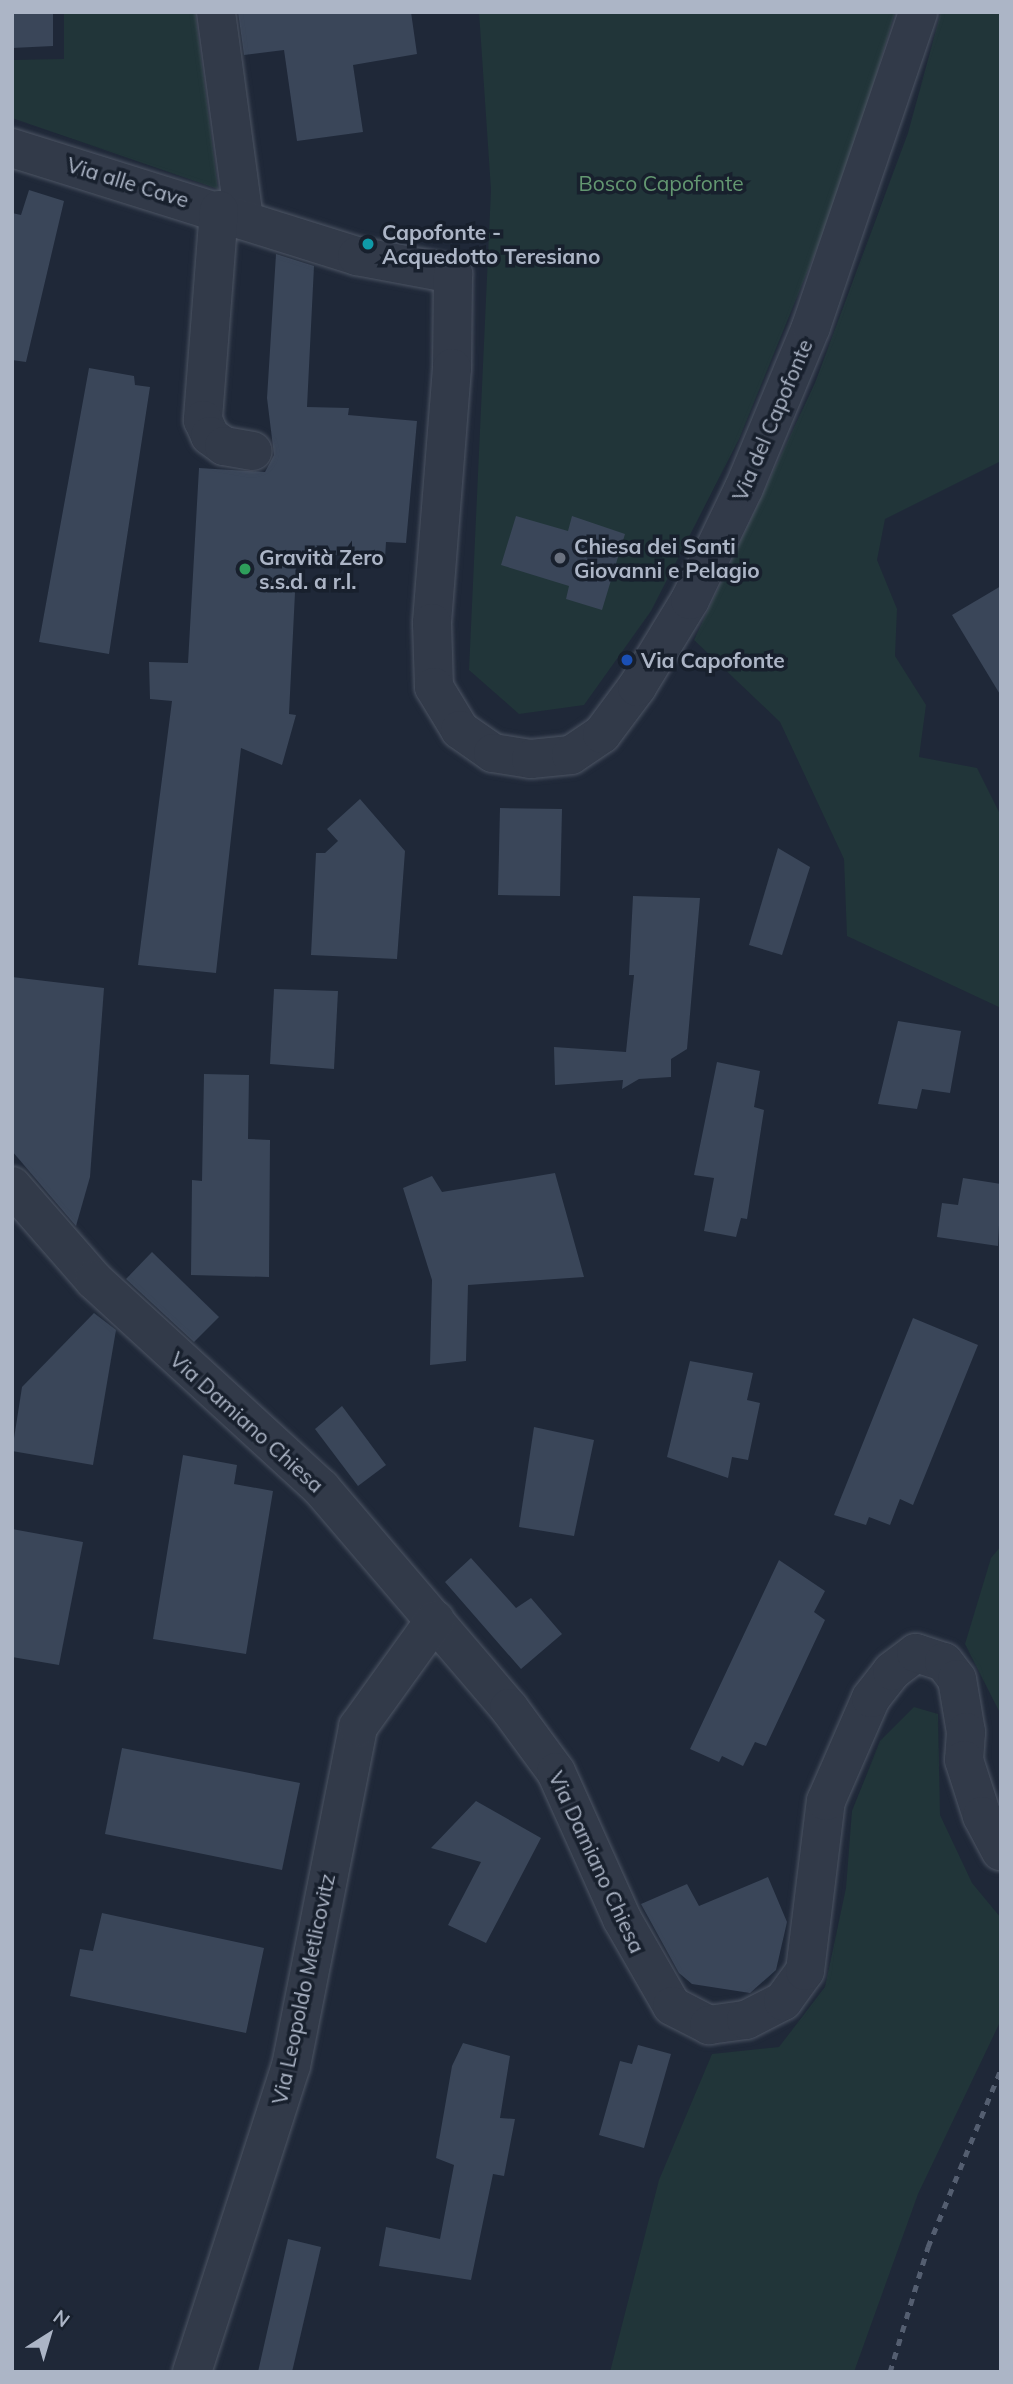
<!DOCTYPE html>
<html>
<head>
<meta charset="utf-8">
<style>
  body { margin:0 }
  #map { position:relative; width:1013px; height:2384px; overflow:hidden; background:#1f2838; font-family:Mulish,sans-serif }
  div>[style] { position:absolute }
  .green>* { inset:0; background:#213539 }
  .building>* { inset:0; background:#3a4659 }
  .roads { filter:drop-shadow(0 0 2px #4d5564) drop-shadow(0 0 2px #4d5564) }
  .street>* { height:38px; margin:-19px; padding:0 19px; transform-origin:19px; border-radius:19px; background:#323a49 }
  .rail>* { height:5px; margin-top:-2.5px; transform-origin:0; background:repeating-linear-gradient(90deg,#545e70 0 7px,transparent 0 14px) }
  .dots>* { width:19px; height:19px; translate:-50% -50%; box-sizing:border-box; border:4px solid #18202d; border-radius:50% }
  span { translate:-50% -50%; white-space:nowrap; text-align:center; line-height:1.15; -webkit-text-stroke:7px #18202d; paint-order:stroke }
  .street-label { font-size:21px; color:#acb5c6 }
  .park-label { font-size:21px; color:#639771 }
  .poi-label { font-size:21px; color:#acb5c6; font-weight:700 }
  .left { translate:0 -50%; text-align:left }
  .frame { position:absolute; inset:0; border:14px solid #acb5c6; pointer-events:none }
  .north { position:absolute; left:14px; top:2300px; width:70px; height:70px; -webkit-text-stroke:5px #18202d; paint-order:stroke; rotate:37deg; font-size:19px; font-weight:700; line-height:28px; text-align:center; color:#acb5c6 }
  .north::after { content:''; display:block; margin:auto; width:24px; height:32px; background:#acb5c6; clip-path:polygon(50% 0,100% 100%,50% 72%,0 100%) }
</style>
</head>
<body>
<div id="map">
  <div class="green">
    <i style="clip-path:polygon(64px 12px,195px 12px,218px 189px,12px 118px,12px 60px,64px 59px)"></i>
    <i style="clip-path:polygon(479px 12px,895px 12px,844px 182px,739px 439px,651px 611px,584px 705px,519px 714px,469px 670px,491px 190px)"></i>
    <i style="clip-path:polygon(941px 12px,1001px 12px,1001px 461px,885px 519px,877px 560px,897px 609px,895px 656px,926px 705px,919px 757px,977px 768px,1001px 816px,1001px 1008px,847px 936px,844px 859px,780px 722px,694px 640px,815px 383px,908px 133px)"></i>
    <i style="clip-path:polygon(1001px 1546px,1001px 1715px,965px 1644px,991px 1558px)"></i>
    <i style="clip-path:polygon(914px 1707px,938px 1714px,940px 1815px,972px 1883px,1001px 1918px,1001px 2020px,918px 2194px,854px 2372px,610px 2372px,659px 2180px,712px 2054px,779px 2047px,825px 1987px,846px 1888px,852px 1811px,880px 1741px)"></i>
  </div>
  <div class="building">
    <i style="clip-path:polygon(12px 12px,53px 12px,53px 46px,12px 48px)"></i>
    <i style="clip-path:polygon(238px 12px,411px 12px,417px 54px,353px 65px,363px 132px,297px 141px,284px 50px,244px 55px)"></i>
    <i style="clip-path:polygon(29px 190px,64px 201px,26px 362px,12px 360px,12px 213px,21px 215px)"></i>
    <i style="clip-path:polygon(276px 254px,314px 266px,307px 407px,349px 408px,348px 415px,417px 421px,406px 543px,386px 542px,385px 559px,297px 552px,289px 714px,296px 715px,282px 765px,241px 748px,216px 973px,138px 965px,172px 701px,150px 699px,149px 662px,188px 663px,199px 468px,265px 472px,274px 455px,267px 398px)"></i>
    <i style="clip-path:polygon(89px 368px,134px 376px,135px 385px,150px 387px,109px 654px,39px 642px)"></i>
    <i style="clip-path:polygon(516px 516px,568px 531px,572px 516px,625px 534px,602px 610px,566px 599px,569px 586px,501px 565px)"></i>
    <i style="clip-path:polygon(1001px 586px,1001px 696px,952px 615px)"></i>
    <i style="clip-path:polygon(360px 799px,405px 851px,397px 959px,311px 955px,316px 853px,325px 853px,338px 841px,327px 829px)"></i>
    <i style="clip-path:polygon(500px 808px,562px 809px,560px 896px,498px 895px)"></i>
    <i style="clip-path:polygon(778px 848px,810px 867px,782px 955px,749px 945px)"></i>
    <i style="clip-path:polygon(633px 896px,700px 898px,687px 1049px,671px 1059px,671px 1077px,639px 1079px,622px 1089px,623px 1080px,555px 1085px,554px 1047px,626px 1052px,634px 975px,629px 975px)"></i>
    <i style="clip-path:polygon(12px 977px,104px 988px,90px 1177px,76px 1226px,12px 1151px)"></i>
    <i style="clip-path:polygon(274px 989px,338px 991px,334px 1069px,270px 1064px)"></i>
    <i style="clip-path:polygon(898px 1021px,961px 1031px,950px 1093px,922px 1089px,917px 1109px,878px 1104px)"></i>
    <i style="clip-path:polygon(717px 1062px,760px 1071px,754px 1107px,764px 1110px,747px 1219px,741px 1218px,736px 1237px,704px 1231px,714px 1178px,694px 1175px)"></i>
    <i style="clip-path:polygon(204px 1074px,249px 1075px,248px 1139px,270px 1140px,269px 1277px,191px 1275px,192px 1180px,202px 1181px)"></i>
    <i style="clip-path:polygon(555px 1173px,584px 1277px,468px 1285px,466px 1361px,430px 1365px,432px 1280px,403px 1188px,432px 1176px,442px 1192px)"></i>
    <i style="clip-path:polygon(963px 1178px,1001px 1184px,998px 1246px,937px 1237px,942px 1203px,958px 1205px)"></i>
    <i style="clip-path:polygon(152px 1252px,219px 1317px,194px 1342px,126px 1279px)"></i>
    <i style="clip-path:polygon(94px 1313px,116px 1330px,93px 1465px,12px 1451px,22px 1387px)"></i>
    <i style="clip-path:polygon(913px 1318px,978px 1345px,913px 1505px,900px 1499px,890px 1525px,869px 1517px,866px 1525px,834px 1515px)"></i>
    <i style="clip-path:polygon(690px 1361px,753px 1373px,747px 1400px,760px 1403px,748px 1460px,732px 1457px,728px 1478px,667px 1457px)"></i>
    <i style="clip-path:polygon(342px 1406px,386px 1465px,358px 1486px,315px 1429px)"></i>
    <i style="clip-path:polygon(534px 1427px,594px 1440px,574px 1536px,519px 1527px)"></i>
    <i style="clip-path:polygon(183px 1455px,237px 1465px,234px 1484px,273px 1491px,246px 1654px,153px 1639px)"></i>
    <i style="clip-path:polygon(12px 1529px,83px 1542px,59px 1665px,12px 1657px)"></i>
    <i style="clip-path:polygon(471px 1558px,516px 1608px,531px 1598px,562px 1634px,521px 1669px,445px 1582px)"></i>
    <i style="clip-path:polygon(779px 1560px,825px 1591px,814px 1612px,825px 1620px,766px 1746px,755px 1742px,743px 1766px,722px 1756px,719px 1762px,690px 1749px)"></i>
    <i style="clip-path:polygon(122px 1748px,300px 1783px,282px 1870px,105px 1834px)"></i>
    <i style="clip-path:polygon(476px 1801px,541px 1838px,486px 1943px,448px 1925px,481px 1862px,431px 1848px)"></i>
    <i style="clip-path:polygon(768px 1877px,787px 1922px,776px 1970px,750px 1993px,692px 1984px,679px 1973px,641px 1904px,687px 1884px,699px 1906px)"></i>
    <i style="clip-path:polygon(102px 1913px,264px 1948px,246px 2033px,70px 1996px,80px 1949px,93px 1951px)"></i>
    <i style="clip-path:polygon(463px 2043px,510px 2056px,500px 2118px,515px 2119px,504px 2176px,493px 2174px,471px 2280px,379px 2266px,386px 2227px,440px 2239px,454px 2165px,436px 2158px,452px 2066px)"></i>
    <i style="clip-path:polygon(638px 2045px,671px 2054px,644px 2148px,599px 2135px,620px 2061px,632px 2064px)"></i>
    <i style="clip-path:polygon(288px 2239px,321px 2247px,292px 2372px,258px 2372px)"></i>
  </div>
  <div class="roads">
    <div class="street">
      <i style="left:216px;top:12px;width:208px;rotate:82.3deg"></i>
      <i style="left:12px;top:148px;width:362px;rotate:17.4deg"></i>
      <i style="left:357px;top:256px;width:98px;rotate:10.6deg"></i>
      <i style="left:453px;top:274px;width:94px;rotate:90.6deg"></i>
      <i style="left:452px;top:368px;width:256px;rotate:94.5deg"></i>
      <i style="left:432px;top:623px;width:64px;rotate:88.2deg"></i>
      <i style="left:434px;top:687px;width:50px;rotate:58.8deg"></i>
      <i style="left:460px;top:730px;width:40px;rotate:34.9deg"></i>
      <i style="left:493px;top:753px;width:38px;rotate:9deg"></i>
      <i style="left:531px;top:759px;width:40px;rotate:-5.7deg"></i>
      <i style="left:571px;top:755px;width:37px;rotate:-34deg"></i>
      <i style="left:602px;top:734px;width:59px;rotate:-53.3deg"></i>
      <i style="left:637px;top:687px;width:102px;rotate:-58.7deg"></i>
      <i style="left:690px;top:600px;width:124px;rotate:-64.3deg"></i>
      <i style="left:744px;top:488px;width:174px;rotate:-67.4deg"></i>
      <i style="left:811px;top:327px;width:333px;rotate:-71.2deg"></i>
      <i style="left:219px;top:210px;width:211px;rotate:94.4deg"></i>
      <i style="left:203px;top:420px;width:17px;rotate:66deg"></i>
      <i style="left:210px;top:436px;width:17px;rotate:36deg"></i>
      <i style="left:224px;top:446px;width:29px;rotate:10deg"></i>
      <i style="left:12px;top:1186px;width:125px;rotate:48.9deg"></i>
      <i style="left:94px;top:1280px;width:308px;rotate:42.5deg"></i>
      <i style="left:321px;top:1488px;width:289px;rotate:49.5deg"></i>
      <i style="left:509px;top:1708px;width:79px;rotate:53.7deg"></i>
      <i style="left:556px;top:1772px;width:161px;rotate:65.8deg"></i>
      <i style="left:622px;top:1919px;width:100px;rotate:60.1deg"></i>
      <i style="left:672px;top:2006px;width:42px;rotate:27.2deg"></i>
      <i style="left:709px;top:2025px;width:37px;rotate:-8deg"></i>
      <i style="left:746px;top:2020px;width:42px;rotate:-27.2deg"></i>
      <i style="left:783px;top:2001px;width:37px;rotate:-54deg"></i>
      <i style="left:805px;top:1971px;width:171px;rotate:-83deg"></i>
      <i style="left:826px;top:1801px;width:112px;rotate:-66.4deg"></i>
      <i style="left:871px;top:1698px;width:34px;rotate:-52deg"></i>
      <i style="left:892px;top:1671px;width:30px;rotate:-37deg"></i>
      <i style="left:916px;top:1653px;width:29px;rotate:18deg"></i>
      <i style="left:944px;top:1662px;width:21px;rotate:53deg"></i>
      <i style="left:957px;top:1679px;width:54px;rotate:80.4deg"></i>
      <i style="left:966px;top:1732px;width:28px;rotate:94deg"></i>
      <i style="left:964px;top:1760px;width:59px;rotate:72.2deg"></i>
      <i style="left:982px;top:1816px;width:40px;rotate:62deg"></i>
      <i style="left:192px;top:2372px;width:322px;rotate:-72.1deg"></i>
      <i style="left:291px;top:2066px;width:346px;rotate:-78.8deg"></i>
      <i style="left:358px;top:1727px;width:132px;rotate:-54.3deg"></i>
    </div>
  </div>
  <div class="rail">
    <i style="left:890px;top:2372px;width:131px;rotate:-73.1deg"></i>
    <i style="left:928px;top:2247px;width:192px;rotate:-67.7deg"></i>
  </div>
  <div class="dots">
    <i style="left:368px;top:244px;background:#0f9aa8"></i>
    <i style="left:560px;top:558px;background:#6b7280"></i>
    <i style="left:245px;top:569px;background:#2e9e5b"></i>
    <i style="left:627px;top:660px;background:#1a4fb4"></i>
  </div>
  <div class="street-label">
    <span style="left:128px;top:182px;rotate:17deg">Via alle Cave</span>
    <span style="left:772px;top:420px;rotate:-67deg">Via del Capofonte</span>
    <span style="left:247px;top:1422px;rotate:42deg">Via Damiano Chiesa</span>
    <span style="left:597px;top:1862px;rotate:65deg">Via Damiano Chiesa</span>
    <span style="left:303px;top:1989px;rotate:-78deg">Via Leopoldo Metlicovitz</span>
  </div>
  <div class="park-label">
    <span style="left:661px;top:183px">Bosco Capofonte</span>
  </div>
  <div class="poi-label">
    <span class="left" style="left:382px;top:244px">Capofonte -<br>Acquedotto Teresiano</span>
    <span class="left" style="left:574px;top:558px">Chiesa dei Santi<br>Giovanni e Pelagio</span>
    <span class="left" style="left:259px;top:569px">Gravità Zero<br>s.s.d. a r.l.</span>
    <span class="left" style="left:641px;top:660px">Via Capofonte</span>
  </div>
  <div class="frame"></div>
  <div class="north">N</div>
</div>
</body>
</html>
